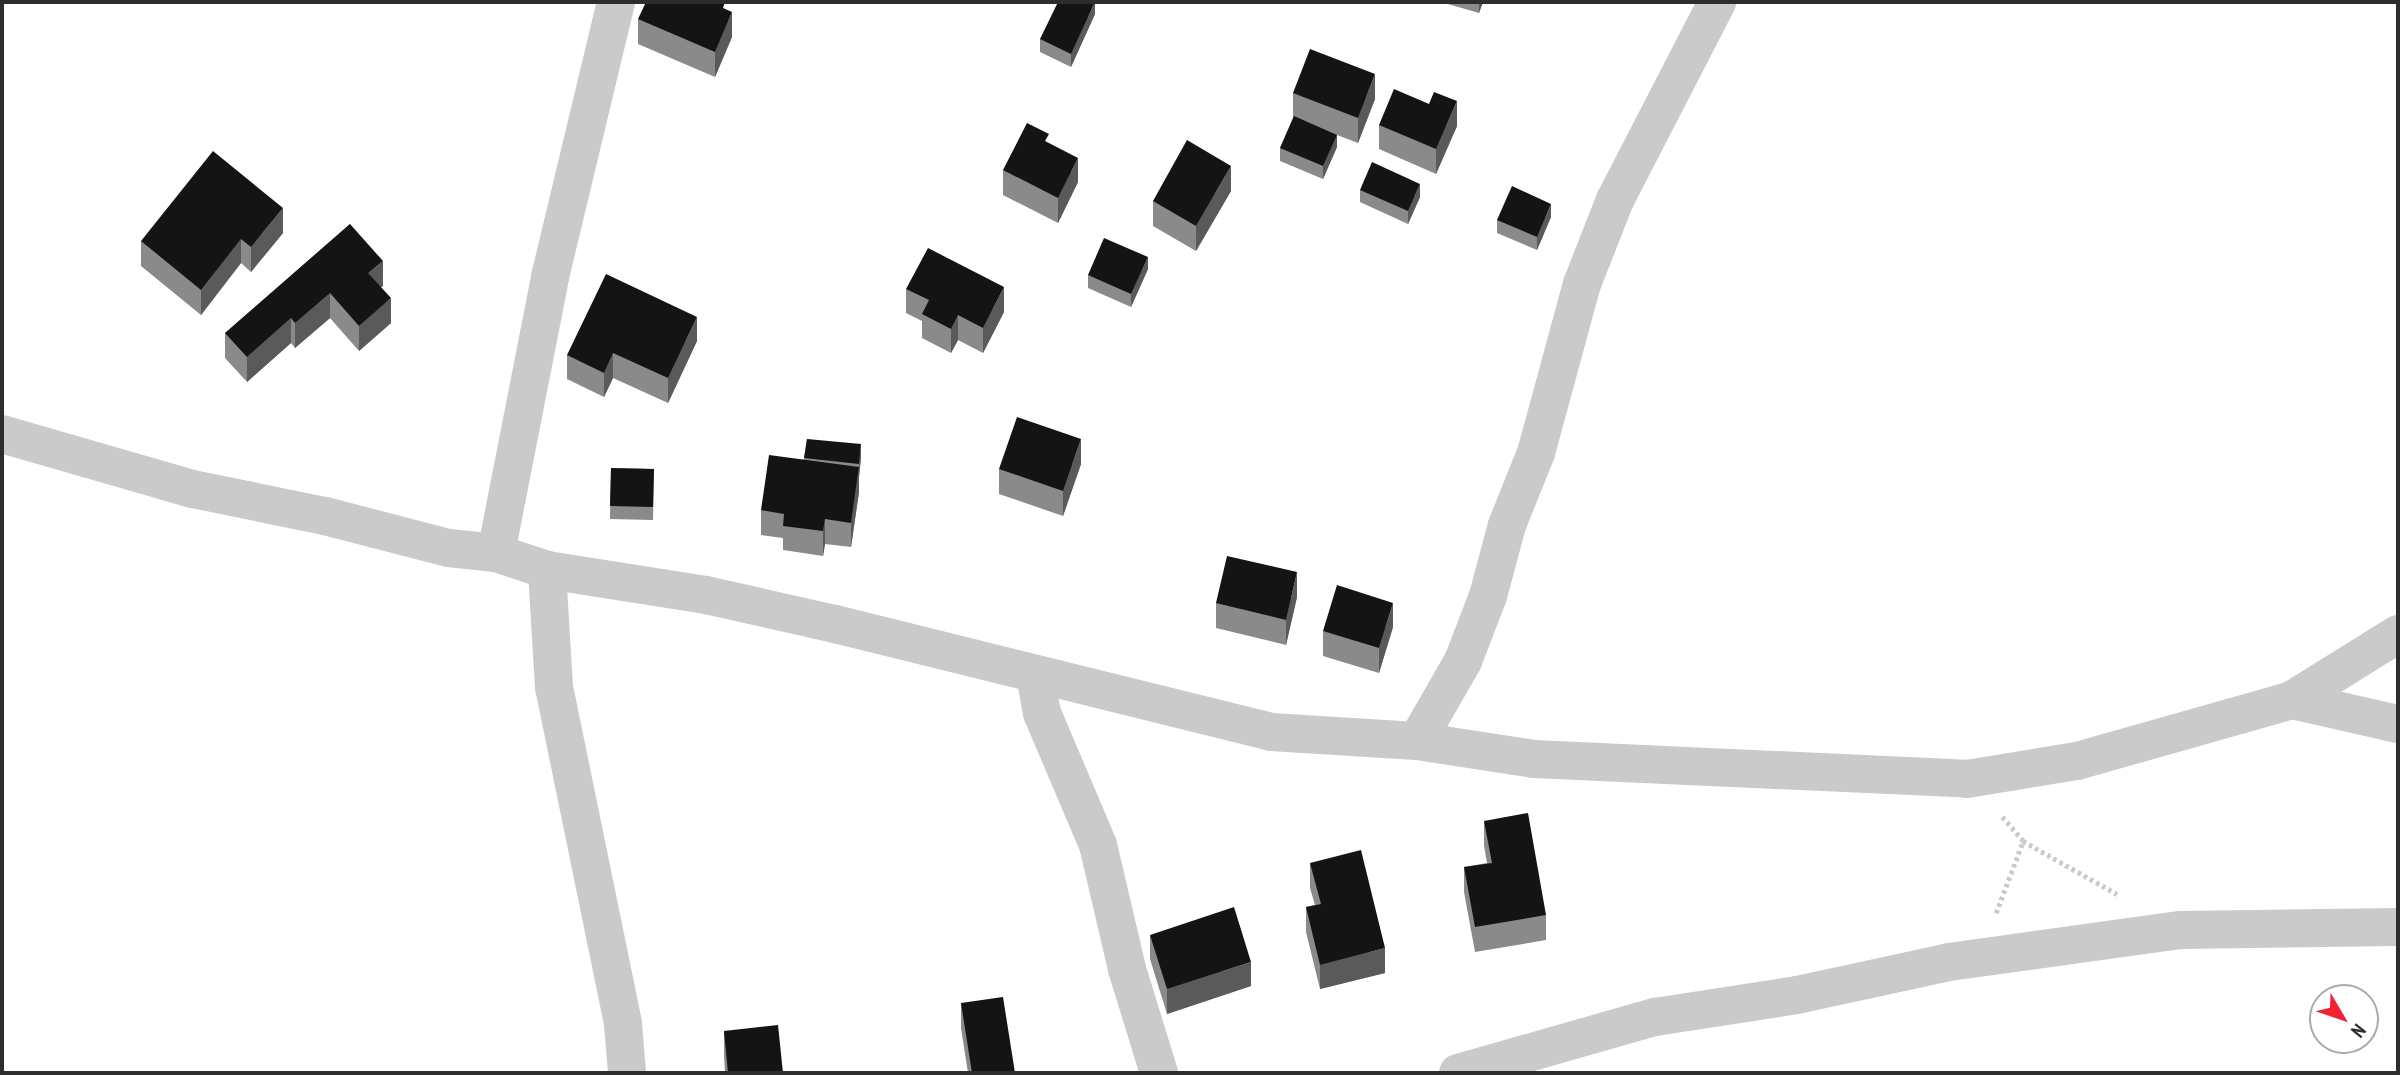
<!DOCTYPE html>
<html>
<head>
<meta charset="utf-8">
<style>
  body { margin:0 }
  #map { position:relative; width:2400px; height:1075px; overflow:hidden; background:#fff; font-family:"PT Sans Narrow",sans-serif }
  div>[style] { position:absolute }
  .path>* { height:4.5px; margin-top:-2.25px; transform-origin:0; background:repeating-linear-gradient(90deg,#cacaca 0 3.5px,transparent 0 7px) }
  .minor>* { height:38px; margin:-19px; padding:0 19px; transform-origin:19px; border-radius:19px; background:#cacaca }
  .wall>* { inset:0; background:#8a8a8a }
  .shaded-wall>* { inset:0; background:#5a5a5a }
  .building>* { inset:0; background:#141414 }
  span { translate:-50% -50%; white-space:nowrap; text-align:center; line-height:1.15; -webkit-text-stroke:7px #fff; paint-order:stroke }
  .frame { position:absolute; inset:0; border:4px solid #2d2d2d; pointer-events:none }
  .north { position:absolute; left:2309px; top:984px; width:70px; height:70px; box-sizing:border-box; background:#fff; border:2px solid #ababab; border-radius:50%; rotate:129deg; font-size:19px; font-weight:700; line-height:28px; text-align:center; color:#2d2d2d }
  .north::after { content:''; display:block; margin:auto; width:24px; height:32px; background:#f02234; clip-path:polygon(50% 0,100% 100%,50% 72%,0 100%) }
</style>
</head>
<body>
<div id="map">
  <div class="path">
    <i style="left:2023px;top:841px;width:108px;rotate:29.4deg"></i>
    <i style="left:1996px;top:913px;width:77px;rotate:-69.4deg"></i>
    <i style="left:2023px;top:841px;width:33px;rotate:-131deg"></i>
  </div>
  <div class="minor">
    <i style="left:2px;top:434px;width:199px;rotate:16.1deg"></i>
    <i style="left:193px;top:489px;width:135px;rotate:11.6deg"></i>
    <i style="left:325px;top:516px;width:128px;rotate:14.5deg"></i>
    <i style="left:449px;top:548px;width:47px;rotate:6.1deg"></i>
    <i style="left:496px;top:553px;width:54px;rotate:18.4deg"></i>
    <i style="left:547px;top:570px;width:161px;rotate:8.9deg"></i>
    <i style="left:706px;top:595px;width:132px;rotate:12.7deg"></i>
    <i style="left:835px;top:624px;width:449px;rotate:13.9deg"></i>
    <i style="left:1271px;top:732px;width:146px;rotate:3.5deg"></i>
    <i style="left:1417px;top:741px;width:118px;rotate:8.7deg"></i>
    <i style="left:1534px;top:759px;width:433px;rotate:2.6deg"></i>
    <i style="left:1967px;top:779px;width:111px;rotate:-9.3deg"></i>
    <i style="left:2077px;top:761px;width:223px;rotate:-15.8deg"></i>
    <i style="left:2292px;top:700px;width:125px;rotate:-31.9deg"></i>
    <i style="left:496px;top:553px;width:281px;rotate:-78.9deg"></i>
    <i style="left:550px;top:277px;width:283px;rotate:-76.5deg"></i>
    <i style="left:547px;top:570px;width:117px;rotate:86.6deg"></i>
    <i style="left:554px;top:687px;width:344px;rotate:78.4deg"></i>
    <i style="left:623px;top:1024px;width:49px;rotate:85.3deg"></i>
    <i style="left:1035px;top:674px;width:40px;rotate:80deg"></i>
    <i style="left:1042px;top:713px;width:143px;rotate:67deg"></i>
    <i style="left:1098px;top:845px;width:127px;rotate:76.8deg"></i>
    <i style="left:1127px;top:969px;width:109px;rotate:72.9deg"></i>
    <i style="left:2292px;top:700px;width:109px;rotate:12.8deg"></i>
    <i style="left:1417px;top:741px;width:92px;rotate:-60.1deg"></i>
    <i style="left:1463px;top:661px;width:70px;rotate:-69deg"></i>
    <i style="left:1488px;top:596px;width:73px;rotate:-75deg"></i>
    <i style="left:1507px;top:525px;width:78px;rotate:-68.1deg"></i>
    <i style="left:1536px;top:453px;width:175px;rotate:-74.8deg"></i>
    <i style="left:1582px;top:284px;width:90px;rotate:-68.6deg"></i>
    <i style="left:1615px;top:200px;width:223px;rotate:-62.7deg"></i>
    <i style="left:1458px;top:1073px;width:205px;rotate:-15.9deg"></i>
    <i style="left:1655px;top:1017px;width:144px;rotate:-8.8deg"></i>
    <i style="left:1797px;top:995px;width:156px;rotate:-12.2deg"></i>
    <i style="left:1949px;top:962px;width:234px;rotate:-7.9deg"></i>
    <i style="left:2181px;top:930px;width:217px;rotate:-0.8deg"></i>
  </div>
  <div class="wall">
    <i style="clip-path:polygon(1441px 2px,1483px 2px,1479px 13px)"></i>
    <i style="clip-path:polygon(725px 9px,732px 37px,715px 77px,638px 44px,638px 19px)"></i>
    <i style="clip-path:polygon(1095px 14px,1071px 67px,1040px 52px,1040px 39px)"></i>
    <i style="clip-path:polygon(1293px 93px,1375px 99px,1358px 143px,1337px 135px,1337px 147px,1323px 179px,1280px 161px,1280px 148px,1293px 118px)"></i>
    <i style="clip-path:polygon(1379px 125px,1457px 126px,1436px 174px,1379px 149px)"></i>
    <i style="clip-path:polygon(1049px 143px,1078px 182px,1058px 223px,1003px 195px,1003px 170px)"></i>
    <i style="clip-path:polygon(1360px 190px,1420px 197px,1408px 224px,1360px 202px)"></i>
    <i style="clip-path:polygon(1231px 191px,1196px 251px,1153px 226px,1153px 201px)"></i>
    <i style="clip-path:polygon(1551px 217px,1537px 250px,1497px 233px,1497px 220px)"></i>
    <i style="clip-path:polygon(350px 224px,383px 286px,381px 287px,391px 323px,359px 351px,330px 318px,295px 348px,291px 343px,247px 382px,225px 358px,225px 333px)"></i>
    <i style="clip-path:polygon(283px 233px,251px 272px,241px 263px,201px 315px,141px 266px,141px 241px)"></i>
    <i style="clip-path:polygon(1148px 269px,1131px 307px,1088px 288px,1088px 275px)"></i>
    <i style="clip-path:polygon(906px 289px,1004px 312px,983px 353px,958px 340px,951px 353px,922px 338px,922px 321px,906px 313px)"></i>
    <i style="clip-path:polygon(697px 341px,668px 403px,613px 378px,604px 397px,567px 379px,567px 355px)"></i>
    <i style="clip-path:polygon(807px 439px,861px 457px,859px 477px,859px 492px,851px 547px,825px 544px,823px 556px,783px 550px,783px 538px,761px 535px,761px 510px,804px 459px)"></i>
    <i style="clip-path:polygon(1081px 464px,1063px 516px,999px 494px,999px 469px)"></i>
    <i style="clip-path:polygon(611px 468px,654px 469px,653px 520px,610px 519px)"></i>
    <i style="clip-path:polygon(1297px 597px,1286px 645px,1216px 628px,1216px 603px)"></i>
    <i style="clip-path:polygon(1393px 627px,1379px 673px,1323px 656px,1323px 631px)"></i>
    <i style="clip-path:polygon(1484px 821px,1546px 915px,1546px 940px,1475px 952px,1464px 892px,1464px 867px,1487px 863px,1484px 846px)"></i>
    <i style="clip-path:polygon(1310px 863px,1385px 973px,1320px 989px,1306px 932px,1306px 907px,1315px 905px,1310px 888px)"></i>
    <i style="clip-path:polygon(1150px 935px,1251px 986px,1167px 1014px,1150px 959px)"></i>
    <i style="clip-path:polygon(961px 1003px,1015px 1073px,968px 1073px,961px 1028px)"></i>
    <i style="clip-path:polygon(724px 1031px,783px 1073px,725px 1073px,724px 1055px)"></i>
  </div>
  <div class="shaded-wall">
    <i style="clip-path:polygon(1095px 2px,1095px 14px,1071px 67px,1071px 54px)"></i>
    <i style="clip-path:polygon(1479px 2px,1483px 2px,1479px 13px)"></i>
    <i style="clip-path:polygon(732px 12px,732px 37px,715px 77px,715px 52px)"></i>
    <i style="clip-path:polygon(1375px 74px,1375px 99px,1358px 143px,1358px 118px)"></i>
    <i style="clip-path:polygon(1457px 101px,1457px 126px,1436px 174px,1436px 149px)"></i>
    <i style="clip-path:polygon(1337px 135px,1337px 147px,1323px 179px,1323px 166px)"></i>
    <i style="clip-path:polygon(1078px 158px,1078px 182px,1058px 223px,1058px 198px)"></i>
    <i style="clip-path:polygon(1231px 166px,1231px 191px,1196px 251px,1196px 226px)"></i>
    <i style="clip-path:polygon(1420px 184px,1420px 197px,1408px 224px,1408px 211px)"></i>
    <i style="clip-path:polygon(1551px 204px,1551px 217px,1537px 250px,1537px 237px)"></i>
    <i style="clip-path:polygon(283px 208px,283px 233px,251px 272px,251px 247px)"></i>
    <i style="clip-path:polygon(241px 239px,241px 263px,201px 315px,201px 290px)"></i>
    <i style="clip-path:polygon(1148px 257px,1148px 269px,1131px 307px,1131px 294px)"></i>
    <i style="clip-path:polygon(383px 261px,383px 286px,368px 297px,368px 273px)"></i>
    <i style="clip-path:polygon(1004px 287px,1004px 312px,983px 353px,983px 328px)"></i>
    <i style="clip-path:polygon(330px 293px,330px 318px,295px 348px,295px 323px)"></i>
    <i style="clip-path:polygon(391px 298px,391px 323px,359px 351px,359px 326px)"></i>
    <i style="clip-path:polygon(958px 315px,958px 340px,951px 353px,951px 329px)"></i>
    <i style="clip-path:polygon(697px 317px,697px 341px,668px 403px,668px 378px)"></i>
    <i style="clip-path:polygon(291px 318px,291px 343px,247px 382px,247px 357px)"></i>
    <i style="clip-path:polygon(613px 353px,613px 378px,604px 397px,604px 373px)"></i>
    <i style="clip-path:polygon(1081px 439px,1081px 464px,1063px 516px,1063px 491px)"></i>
    <i style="clip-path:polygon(861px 444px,861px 457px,859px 477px,859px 464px)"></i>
    <i style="clip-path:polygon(859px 467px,859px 492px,851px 547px,851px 523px)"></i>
    <i style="clip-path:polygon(825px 519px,825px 544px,823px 556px,823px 531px)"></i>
    <i style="clip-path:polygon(1297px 572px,1297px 597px,1286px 645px,1286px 620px)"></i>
    <i style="clip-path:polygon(1393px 603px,1393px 627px,1379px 673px,1379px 648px)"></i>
    <i style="clip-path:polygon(1385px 948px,1385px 973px,1320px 989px,1320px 965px)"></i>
    <i style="clip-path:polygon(1251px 962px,1251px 986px,1167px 1014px,1167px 989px)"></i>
  </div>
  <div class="building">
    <i style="clip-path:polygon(646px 2px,725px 2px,723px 8px,732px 12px,715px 52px,638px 19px)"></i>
    <i style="clip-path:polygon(1058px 2px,1095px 2px,1071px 54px,1040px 39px)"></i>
    <i style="clip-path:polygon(1310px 49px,1375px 74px,1358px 118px,1293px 93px)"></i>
    <i style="clip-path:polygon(1394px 89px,1429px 104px,1434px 92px,1457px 101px,1436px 149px,1379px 125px)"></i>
    <i style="clip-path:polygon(1294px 116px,1337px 135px,1323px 166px,1280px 148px)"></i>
    <i style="clip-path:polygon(1027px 123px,1049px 134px,1045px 141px,1078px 158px,1058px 198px,1003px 170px)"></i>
    <i style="clip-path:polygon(1187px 140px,1231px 166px,1196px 226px,1153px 201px)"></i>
    <i style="clip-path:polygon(213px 151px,283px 208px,251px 247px,241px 239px,201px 290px,141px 241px)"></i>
    <i style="clip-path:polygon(1372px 162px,1420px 184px,1408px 211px,1360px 190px)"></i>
    <i style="clip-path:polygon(1512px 186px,1551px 204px,1537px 237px,1497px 220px)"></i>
    <i style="clip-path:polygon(350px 224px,383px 261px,368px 273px,391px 298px,359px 326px,330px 293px,295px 323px,291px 318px,247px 357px,225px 333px)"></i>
    <i style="clip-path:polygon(1104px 238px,1148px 257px,1131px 294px,1088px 275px)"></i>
    <i style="clip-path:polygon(928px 248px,1004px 287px,983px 328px,958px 315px,951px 329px,922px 314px,929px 300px,906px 289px)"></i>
    <i style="clip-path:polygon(606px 274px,697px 317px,668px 378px,613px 353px,604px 373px,567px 355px)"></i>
    <i style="clip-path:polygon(1017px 417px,1081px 439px,1063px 491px,999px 469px)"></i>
    <i style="clip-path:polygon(807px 439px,861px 444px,859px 464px,804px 458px)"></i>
    <i style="clip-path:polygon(769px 455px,859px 467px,851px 523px,825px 519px,823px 531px,783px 526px,784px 514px,761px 510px)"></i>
    <i style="clip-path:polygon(611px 468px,654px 469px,653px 507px,610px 506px)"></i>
    <i style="clip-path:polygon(1227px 556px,1297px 572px,1286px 620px,1216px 603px)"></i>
    <i style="clip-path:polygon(1337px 585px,1393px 603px,1379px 648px,1323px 631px)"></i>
    <i style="clip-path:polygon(1528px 813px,1546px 915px,1475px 927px,1464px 867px,1492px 863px,1484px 821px)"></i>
    <i style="clip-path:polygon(1361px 850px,1385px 948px,1320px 965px,1306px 907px,1321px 904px,1310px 863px)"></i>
    <i style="clip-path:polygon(1234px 907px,1251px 962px,1167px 989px,1150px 935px)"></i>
    <i style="clip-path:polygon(1003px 997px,1015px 1073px,972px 1073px,961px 1003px)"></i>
    <i style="clip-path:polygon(778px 1025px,783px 1073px,728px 1073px,724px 1031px)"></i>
  </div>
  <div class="frame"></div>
  <div class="north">N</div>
</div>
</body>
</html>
